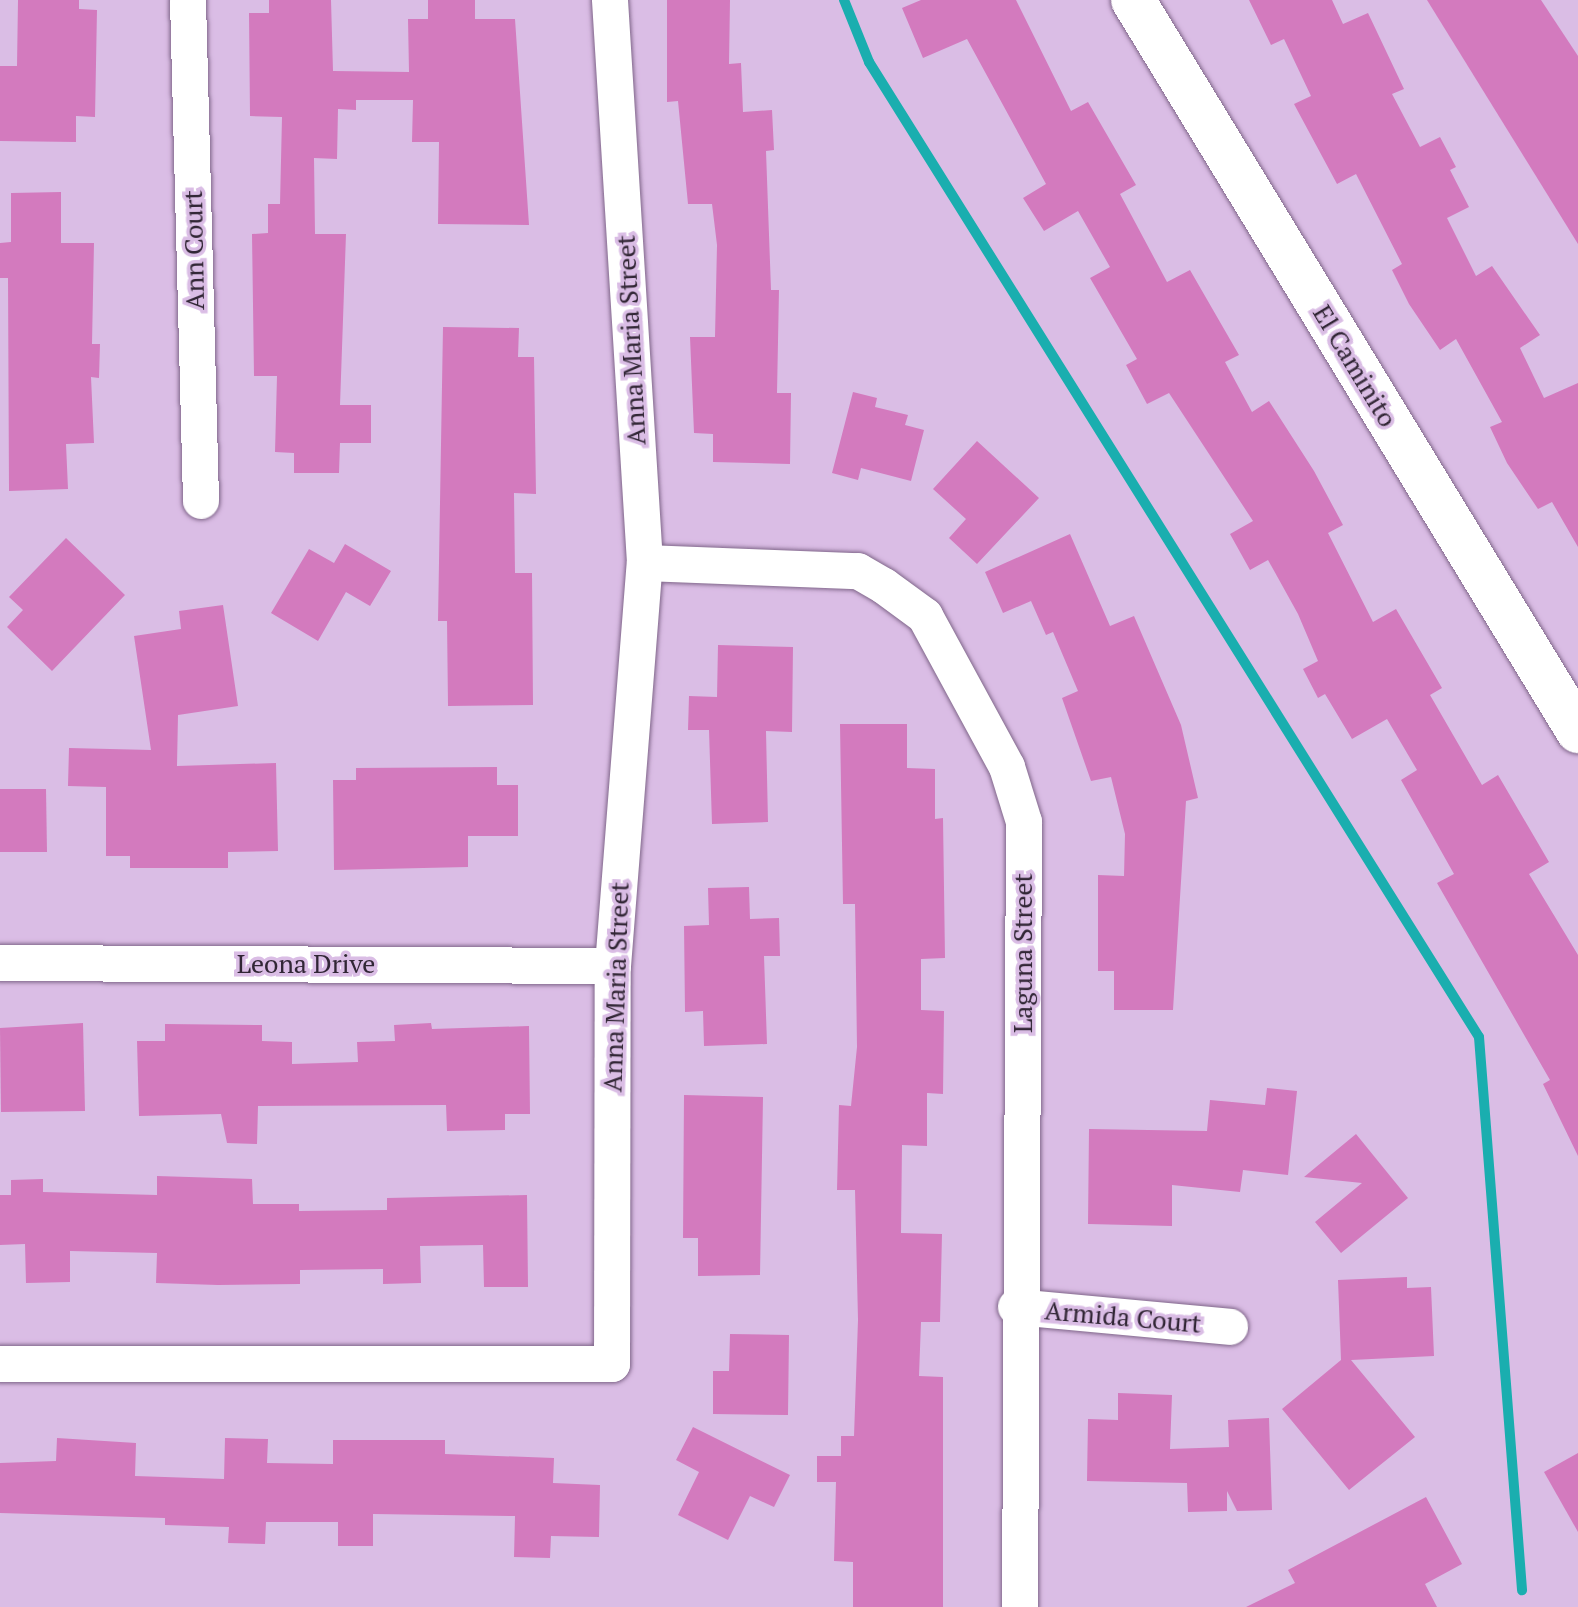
<!DOCTYPE html>
<html>
<head>
<meta charset="utf-8">
<style>
  body { margin:0 }
  #map { position:relative; width:1578px; height:1607px; overflow:hidden; background:#dabde5; font-family:"PT Serif",serif }
  div>[style] { position:absolute }
  .stream>* { height:10px; margin:-5px; padding:0 5px; transform-origin:5px; border-radius:5px; background:#1aaeaf }
  .building>* { inset:0; background:#d37abe }
  .roads { filter:drop-shadow(0 0 2px #80668a) drop-shadow(0 0 2px #80668a) }
  .street>* { height:36px; margin:-18px; padding:0 18px; transform-origin:18px; border-radius:18px; background:#fff }
  .secondary>* { height:44px; margin:-22px; padding:0 22px; transform-origin:22px; border-radius:22px; background:#fff }
  span { translate:-50% -50%; white-space:nowrap; text-align:center; line-height:1.15; -webkit-text-stroke:7px #dabde5; paint-order:stroke }
  .street-label { font-size:26px; color:#312635 }
</style>
</head>
<body>
<div id="map">
  <div class="stream">
    <i style="left:844px;top:0;width:67px;rotate:68deg"></i>
    <i style="left:869px;top:62px;width:1150px;rotate:57.97deg"></i>
    <i style="left:1479px;top:1037px;width:555px;rotate:85.55deg"></i>
  </div>
  <div class="building">
    <i style="clip-path:polygon(18px 0,79px 0,79px 9px,97px 10px,95px 117px,76px 116px,76px 142px,0 141px,0 66px,17px 66px)"></i>
    <i style="clip-path:polygon(269px 0,331px 0,333px 71px,409px 72px,408px 19px,428px 19px,428px 0,475px 0,475px 19px,515px 19px,529px 225px,438px 224px,439px 142px,412px 142px,413px 100px,356px 100px,356px 110px,338px 109px,337px 159px,314px 158px,315px 234px,346px 234px,340px 405px,371px 405px,371px 443px,340px 443px,339px 473px,294px 473px,294px 453px,275px 452px,277px 376px,254px 376px,252px 234px,268px 233px,268px 204px,280px 204px,282px 117px,250px 116px,249px 13px,269px 13px)"></i>
    <i style="clip-path:polygon(667px 0,730px 0,729px 64px,741px 63px,743px 112px,772px 110px,774px 150px,766px 151px,771px 290px,779px 290px,777px 393px,791px 393px,790px 464px,713px 462px,713px 434px,694px 433px,690px 337px,715px 337px,717px 245px,712px 204px,688px 204px,678px 101px,667px 102px)"></i>
    <i style="clip-path:polygon(921px 0,1016px 0,1071px 111px,1088px 102px,1136px 185px,1120px 194px,1167px 282px,1190px 270px,1239px 355px,1225px 362px,1252px 412px,1269px 401px,1314px 471px,1343px 525px,1328px 533px,1373px 622px,1396px 609px,1442px 688px,1430px 695px,1482px 785px,1498px 775px,1549px 862px,1529px 874px,1578px 955px,1578px 1156px,1543px 1084px,1550px 1080px,1437px 883px,1454px 874px,1401px 780px,1417px 770px,1387px 719px,1352px 739px,1325px 694px,1318px 698px,1303px 669px,1318px 661px,1298px 614px,1268px 560px,1250px 570px,1230px 534px,1253px 521px,1169px 393px,1147px 404px,1126px 365px,1137px 359px,1090px 278px,1110px 267px,1078px 211px,1044px 231px,1023px 198px,1046px 184px,967px 39px,923px 58px,902px 8px)"></i>
    <i style="clip-path:polygon(1249px 0,1332px 0,1343px 24px,1368px 13px,1404px 89px,1392px 94px,1420px 147px,1440px 137px,1456px 167px,1450px 170px,1469px 207px,1447px 218px,1476px 276px,1492px 266px,1540px 335px,1520px 348px,1544px 398px,1578px 383px,1578px 547px,1552px 502px,1538px 509px,1507px 463px,1490px 427px,1502px 422px,1456px 339px,1440px 350px,1409px 304px,1392px 270px,1402px 264px,1356px 174px,1337px 184px,1294px 104px,1311px 96px,1284px 39px,1271px 45px)"></i>
    <i style="clip-path:polygon(1427px 0,1541px 0,1578px 56px,1578px 244px)"></i>
    <i style="clip-path:polygon(61px 192px,61px 243px,94px 243px,92px 344px,100px 344px,99px 378px,91px 377px,94px 443px,66px 444px,68px 489px,9px 491px,8px 278px,0 278px,0 243px,11px 242px,11px 193px)"></i>
    <i style="clip-path:polygon(443px 327px,519px 328px,518px 357px,534px 357px,536px 494px,514px 493px,515px 573px,532px 573px,533px 705px,448px 706px,447px 621px,438px 621px)"></i>
    <i style="clip-path:polygon(853px 392px,877px 398px,875px 407px,908px 415px,905px 425px,924px 430px,911px 481px,861px 468px,858px 480px,832px 473px)"></i>
    <i style="clip-path:polygon(977px 441px,1039px 498px,977px 564px,949px 538px,966px 519px,933px 489px)"></i>
    <i style="clip-path:polygon(1070px 534px,1110px 626px,1134px 616px,1181px 725px,1198px 798px,1186px 801px,1173px 1010px,1114px 1010px,1114px 971px,1098px 971px,1098px 875px,1124px 876px,1125px 834px,1111px 777px,1091px 781px,1062px 698px,1078px 691px,1053px 632px,1046px 635px,1031px 601px,1003px 613px,985px 572px)"></i>
    <i style="clip-path:polygon(66px 538px,125px 595px,52px 671px,7px 627px,23px 610px,9px 597px)"></i>
    <i style="clip-path:polygon(345px 544px,391px 571px,370px 606px,346px 592px,318px 641px,271px 613px,309px 549px,334px 563px)"></i>
    <i style="clip-path:polygon(223px 605px,238px 706px,178px 715px,177px 766px,276px 763px,278px 851px,228px 852px,228px 868px,130px 868px,130px 856px,106px 856px,106px 787px,68px 786px,69px 748px,151px 750px,134px 636px,181px 629px,179px 611px)"></i>
    <i style="clip-path:polygon(718px 645px,793px 647px,792px 732px,766px 731px,768px 822px,712px 824px,709px 730px,688px 730px,689px 696px,717px 697px)"></i>
    <i style="clip-path:polygon(840px 724px,907px 724px,907px 768px,935px 769px,935px 819px,943px 818px,945px 958px,921px 959px,921px 1010px,944px 1011px,943px 1094px,927px 1093px,927px 1146px,902px 1145px,901px 1233px,942px 1234px,940px 1322px,921px 1322px,919px 1376px,943px 1377px,943px 1607px,853px 1607px,853px 1562px,834px 1561px,836px 1482px,817px 1482px,817px 1456px,841px 1456px,841px 1436px,854px 1436px,858px 1320px,855px 1190px,837px 1190px,839px 1105px,851px 1106px,857px 1047px,855px 904px,843px 904px)"></i>
    <i style="clip-path:polygon(497px 767px,497px 785px,518px 785px,518px 836px,468px 836px,468px 867px,334px 870px,333px 780px,356px 780px,356px 768px)"></i>
    <i style="clip-path:polygon(0 789px,46px 789px,47px 852px,0 852px)"></i>
    <i style="clip-path:polygon(749px 887px,750px 919px,779px 918px,780px 956px,764px 956px,767px 1044px,704px 1046px,703px 1011px,685px 1012px,684px 926px,709px 925px,708px 888px)"></i>
    <i style="clip-path:polygon(83px 1023px,85px 1111px,1px 1112px,0 1028px)"></i>
    <i style="clip-path:polygon(431px 1023px,432px 1029px,529px 1026px,530px 1114px,505px 1114px,505px 1130px,447px 1131px,446px 1105px,258px 1106px,257px 1144px,227px 1143px,221px 1114px,139px 1116px,137px 1041px,165px 1041px,165px 1024px,262px 1025px,262px 1041px,292px 1042px,292px 1064px,358px 1062px,357px 1042px,395px 1041px,394px 1025px)"></i>
    <i style="clip-path:polygon(1267px 1088px,1297px 1091px,1288px 1175px,1243px 1170px,1240px 1192px,1172px 1185px,1172px 1226px,1088px 1224px,1089px 1129px,1207px 1131px,1210px 1100px,1265px 1105px)"></i>
    <i style="clip-path:polygon(684px 1095px,763px 1097px,760px 1275px,698px 1276px,698px 1238px,683px 1238px)"></i>
    <i style="clip-path:polygon(1356px 1134px,1408px 1198px,1341px 1253px,1315px 1222px,1362px 1183px,1304px 1177px)"></i>
    <i style="clip-path:polygon(157px 1176px,252px 1179px,253px 1204px,299px 1204px,299px 1211px,387px 1210px,387px 1198px,527px 1195px,528px 1287px,484px 1287px,483px 1245px,420px 1246px,421px 1283px,383px 1284px,383px 1269px,300px 1270px,300px 1284px,218px 1285px,156px 1283px,157px 1253px,70px 1251px,70px 1282px,26px 1283px,25px 1244px,0 1245px,0 1195px,11px 1195px,11px 1180px,43px 1179px,43px 1192px,157px 1195px)"></i>
    <i style="clip-path:polygon(1407px 1277px,1407px 1288px,1431px 1287px,1434px 1356px,1351px 1360px,1415px 1437px,1349px 1490px,1282px 1409px,1341px 1360px,1338px 1280px)"></i>
    <i style="clip-path:polygon(730px 1334px,789px 1335px,788px 1415px,713px 1414px,713px 1371px,729px 1371px)"></i>
    <i style="clip-path:polygon(1118px 1393px,1172px 1395px,1170px 1449px,1229px 1447px,1228px 1420px,1269px 1418px,1272px 1510px,1237px 1511px,1227px 1491px,1227px 1511px,1188px 1512px,1187px 1483px,1087px 1481px,1088px 1419px,1118px 1420px)"></i>
    <i style="clip-path:polygon(693px 1427px,790px 1475px,774px 1507px,750px 1496px,728px 1540px,678px 1515px,699px 1472px,676px 1460px)"></i>
    <i style="clip-path:polygon(57px 1438px,136px 1443px,135px 1476px,224px 1479px,225px 1438px,268px 1439px,267px 1463px,333px 1464px,333px 1440px,445px 1440px,445px 1454px,554px 1458px,553px 1483px,600px 1485px,599px 1537px,551px 1536px,550px 1558px,514px 1557px,515px 1516px,373px 1514px,373px 1546px,338px 1546px,338px 1522px,266px 1522px,265px 1544px,228px 1543px,229px 1527px,165px 1525px,165px 1518px,0 1513px,0 1463px,56px 1461px)"></i>
    <i style="clip-path:polygon(1578px 1453px,1578px 1532px,1544px 1472px)"></i>
    <i style="clip-path:polygon(1426px 1497px,1462px 1564px,1425px 1584px,1437px 1607px,1246px 1607px,1295px 1583px,1288px 1570px)"></i>
  </div>
  <div class="roads">
    <div class="street">
      <i style="left:188px;top:0;width:501px;rotate:88.51deg"></i>
      <i style="left:645px;top:563px;width:213px;rotate:2.2deg"></i>
      <i style="left:858px;top:571px;width:30px;rotate:30deg"></i>
      <i style="left:884px;top:586px;width:51px;rotate:36.2deg"></i>
      <i style="left:925px;top:616px;width:172px;rotate:61.5deg"></i>
      <i style="left:1007px;top:767px;width:58px;rotate:72.8deg"></i>
      <i style="left:1024px;top:822px;width:785px;rotate:90.29deg"></i>
      <i style="left:0;top:963px;width:613px;rotate:0.28deg"></i>
      <i style="left:1016px;top:1307px;width:215px;rotate:5.3deg"></i>
      <i style="left:0;top:1364px;width:612px"></i>
      <i style="left:612px;top:1364px;width:398px;rotate:-89.9deg"></i>
      <i style="left:613px;top:966px;width:404px;rotate:-85.5deg"></i>
      <i style="left:645px;top:563px;width:564px;rotate:-93.56deg"></i>
    </div>
    <div class="secondary">
      <i style="left:1133px;top:0;width:856px;rotate:58.67deg"></i>
    </div>
  </div>
  <div class="street-label">
    <span style="left:194px;top:250px;rotate:-91deg">Ann Court</span>
    <span style="left:631px;top:340px;rotate:-93deg">Anna Maria Street</span>
    <span style="left:1355px;top:366px;rotate:59deg">El Caminito</span>
    <span style="left:1023px;top:953px;rotate:-90deg">Laguna Street</span>
    <span style="left:306px;top:964px">Leona Drive</span>
    <span style="left:616px;top:987px;rotate:-88deg">Anna Maria Street</span>
    <span style="left:1123px;top:1317px;rotate:5deg">Armida Court</span>
  </div>
</div>
</body>
</html>
